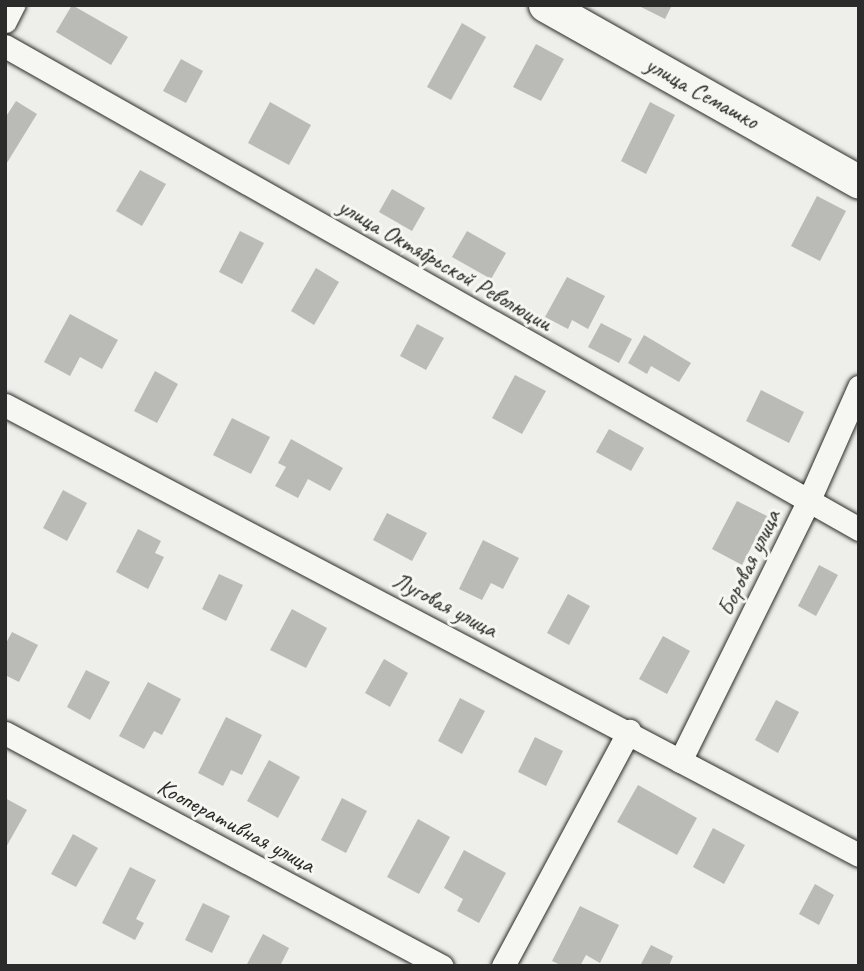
<!DOCTYPE html>
<html>
<head>
<meta charset="utf-8">
<style>
  body { margin:0 }
  #map { position:relative; width:864px; height:971px; overflow:hidden; background:#eeeeea; font-family:Caveat,sans-serif }
  div>[style] { position:absolute }
  .building>* { inset:0; background:#babab7 }
  .roads { filter:drop-shadow(0 0 2px #2b2b2b) drop-shadow(0 0 2px #2b2b2b) }
  .street>* { height:23px; margin:-11.5px; padding:0 11.5px; transform-origin:11.5px; border-radius:11.5px; background:#f6f6f2 }
  .secondary>* { height:33px; margin:-16.5px; padding:0 16.5px; transform-origin:16.5px; border-radius:16.5px; background:#f6f6f2 }
  span { translate:-50% -50%; white-space:nowrap; text-align:center; line-height:1.15; -webkit-text-stroke:6px #f6f6f2; paint-order:stroke }
  .street-label { font-size:24px; color:#2b2b2b }
  .frame { position:absolute; inset:0; border:7px solid #2b2b2b; pointer-events:none }
</style>
</head>
<body>
<div id="map">
  <div class="building">
    <i style="clip-path:polygon(72px 5px,128px 37px,111px 65px,56px 32px)"></i>
    <i style="clip-path:polygon(637px 5px,672px 5px,665px 19px)"></i>
    <i style="clip-path:polygon(462px 23px,486px 37px,451px 100px,427px 87px)"></i>
    <i style="clip-path:polygon(536px 44px,564px 59px,541px 101px,513px 87px)"></i>
    <i style="clip-path:polygon(181px 59px,203px 71px,186px 103px,163px 91px)"></i>
    <i style="clip-path:polygon(16px 101px,37px 114px,5px 166px,5px 118px)"></i>
    <i style="clip-path:polygon(270px 102px,311px 125px,289px 165px,248px 143px)"></i>
    <i style="clip-path:polygon(650px 102px,675px 115px,646px 174px,621px 161px)"></i>
    <i style="clip-path:polygon(140px 170px,166px 184px,142px 226px,116px 211px)"></i>
    <i style="clip-path:polygon(392px 189px,425px 208px,412px 231px,379px 212px)"></i>
    <i style="clip-path:polygon(817px 196px,846px 211px,820px 261px,791px 246px)"></i>
    <i style="clip-path:polygon(240px 231px,264px 243px,242px 284px,219px 272px)"></i>
    <i style="clip-path:polygon(467px 231px,506px 253px,491px 279px,452px 257px)"></i>
    <i style="clip-path:polygon(316px 268px,339px 282px,314px 325px,291px 311px)"></i>
    <i style="clip-path:polygon(567px 277px,605px 296px,588px 329px,572px 320px,568px 329px,545px 317px)"></i>
    <i style="clip-path:polygon(70px 314px,118px 340px,102px 369px,80px 357px,70px 376px,44px 362px)"></i>
    <i style="clip-path:polygon(601px 323px,632px 339px,619px 363px,588px 347px)"></i>
    <i style="clip-path:polygon(417px 324px,444px 338px,426px 370px,400px 356px)"></i>
    <i style="clip-path:polygon(644px 335px,691px 363px,679px 382px,651px 366px,647px 374px,628px 363px)"></i>
    <i style="clip-path:polygon(155px 371px,178px 384px,157px 423px,134px 411px)"></i>
    <i style="clip-path:polygon(515px 375px,546px 391px,522px 434px,492px 418px)"></i>
    <i style="clip-path:polygon(761px 390px,804px 412px,789px 443px,746px 421px)"></i>
    <i style="clip-path:polygon(232px 418px,270px 437px,251px 474px,213px 455px)"></i>
    <i style="clip-path:polygon(609px 429px,644px 448px,631px 471px,596px 452px)"></i>
    <i style="clip-path:polygon(291px 439px,343px 468px,330px 491px,308px 479px,298px 498px,275px 486px,286px 467px,278px 463px)"></i>
    <i style="clip-path:polygon(63px 490px,87px 503px,67px 541px,43px 528px)"></i>
    <i style="clip-path:polygon(737px 501px,767px 516px,742px 565px,712px 549px)"></i>
    <i style="clip-path:polygon(387px 513px,427px 533px,412px 561px,373px 540px)"></i>
    <i style="clip-path:polygon(138px 529px,161px 541px,155px 553px,164px 557px,148px 589px,116px 572px)"></i>
    <i style="clip-path:polygon(483px 540px,519px 558px,503px 589px,491px 583px,482px 600px,459px 589px)"></i>
    <i style="clip-path:polygon(819px 565px,838px 575px,816px 616px,798px 606px)"></i>
    <i style="clip-path:polygon(219px 574px,243px 585px,226px 621px,202px 609px)"></i>
    <i style="clip-path:polygon(568px 594px,590px 606px,569px 645px,547px 633px)"></i>
    <i style="clip-path:polygon(292px 609px,327px 628px,306px 668px,270px 650px)"></i>
    <i style="clip-path:polygon(12px 632px,38px 645px,19px 682px,5px 675px,5px 645px)"></i>
    <i style="clip-path:polygon(663px 636px,690px 651px,667px 694px,639px 679px)"></i>
    <i style="clip-path:polygon(384px 659px,408px 673px,390px 707px,365px 693px)"></i>
    <i style="clip-path:polygon(86px 670px,110px 682px,90px 720px,67px 707px)"></i>
    <i style="clip-path:polygon(148px 682px,181px 699px,162px 735px,154px 731px,144px 749px,119px 736px)"></i>
    <i style="clip-path:polygon(460px 698px,485px 711px,462px 754px,438px 741px)"></i>
    <i style="clip-path:polygon(776px 700px,799px 712px,778px 753px,755px 740px)"></i>
    <i style="clip-path:polygon(226px 717px,262px 735px,242px 775px,231px 770px,223px 786px,198px 773px)"></i>
    <i style="clip-path:polygon(535px 737px,563px 751px,546px 786px,518px 772px)"></i>
    <i style="clip-path:polygon(269px 760px,300px 777px,278px 818px,247px 801px)"></i>
    <i style="clip-path:polygon(638px 785px,697px 818px,677px 855px,617px 822px)"></i>
    <i style="clip-path:polygon(5px 798px,27px 810px,5px 849px)"></i>
    <i style="clip-path:polygon(342px 798px,367px 811px,346px 853px,321px 840px)"></i>
    <i style="clip-path:polygon(418px 819px,450px 837px,419px 894px,387px 877px)"></i>
    <i style="clip-path:polygon(713px 828px,745px 845px,724px 884px,693px 867px)"></i>
    <i style="clip-path:polygon(73px 834px,98px 848px,76px 887px,51px 874px)"></i>
    <i style="clip-path:polygon(464px 850px,506px 873px,479px 923px,457px 911px,463px 899px,444px 888px)"></i>
    <i style="clip-path:polygon(130px 867px,156px 880px,136px 919px,144px 923px,135px 940px,102px 923px)"></i>
    <i style="clip-path:polygon(815px 884px,834px 895px,819px 925px,799px 914px)"></i>
    <i style="clip-path:polygon(203px 903px,230px 916px,212px 953px,185px 940px)"></i>
    <i style="clip-path:polygon(580px 906px,619px 925px,600px 963px,586px 955px,580px 966px,563px 966px,552px 961px)"></i>
    <i style="clip-path:polygon(263px 934px,289px 948px,280px 966px,246px 966px)"></i>
    <i style="clip-path:polygon(651px 945px,673px 956px,669px 966px,640px 966px)"></i>
  </div>
  <div class="roads">
    <div class="street">
      <i style="left:5px;top:21px;width:18px;rotate:-63deg"></i>
      <i style="left:5px;top:46px;width:981px;rotate:29.49deg"></i>
      <i style="left:5px;top:405px;width:965px;rotate:27.79deg"></i>
      <i style="left:5px;top:733px;width:495px;rotate:28.1deg"></i>
      <i style="left:680px;top:761px;width:289px;rotate:-63.7deg"></i>
      <i style="left:808px;top:502px;width:126px;rotate:-66.1deg"></i>
      <i style="left:503px;top:966px;width:267px;rotate:-61.8deg"></i>
    </div>
    <div class="secondary">
      <i style="left:545px;top:5px;width:360px;rotate:29.4deg"></i>
    </div>
  </div>
  <div class="street-label">
    <span style="left:702px;top:93px;rotate:29deg">улица Семашко</span>
    <span style="left:445px;top:265px;rotate:30deg">улица Октябрьской Революции</span>
    <span style="left:749px;top:563px;rotate:-64deg">Боровая улица</span>
    <span style="left:445px;top:605px;rotate:28deg">Луговая улица</span>
    <span style="left:236px;top:826px;rotate:28deg">Кооперативная улица</span>
  </div>
  <div class="frame"></div>
</div>
</body>
</html>
